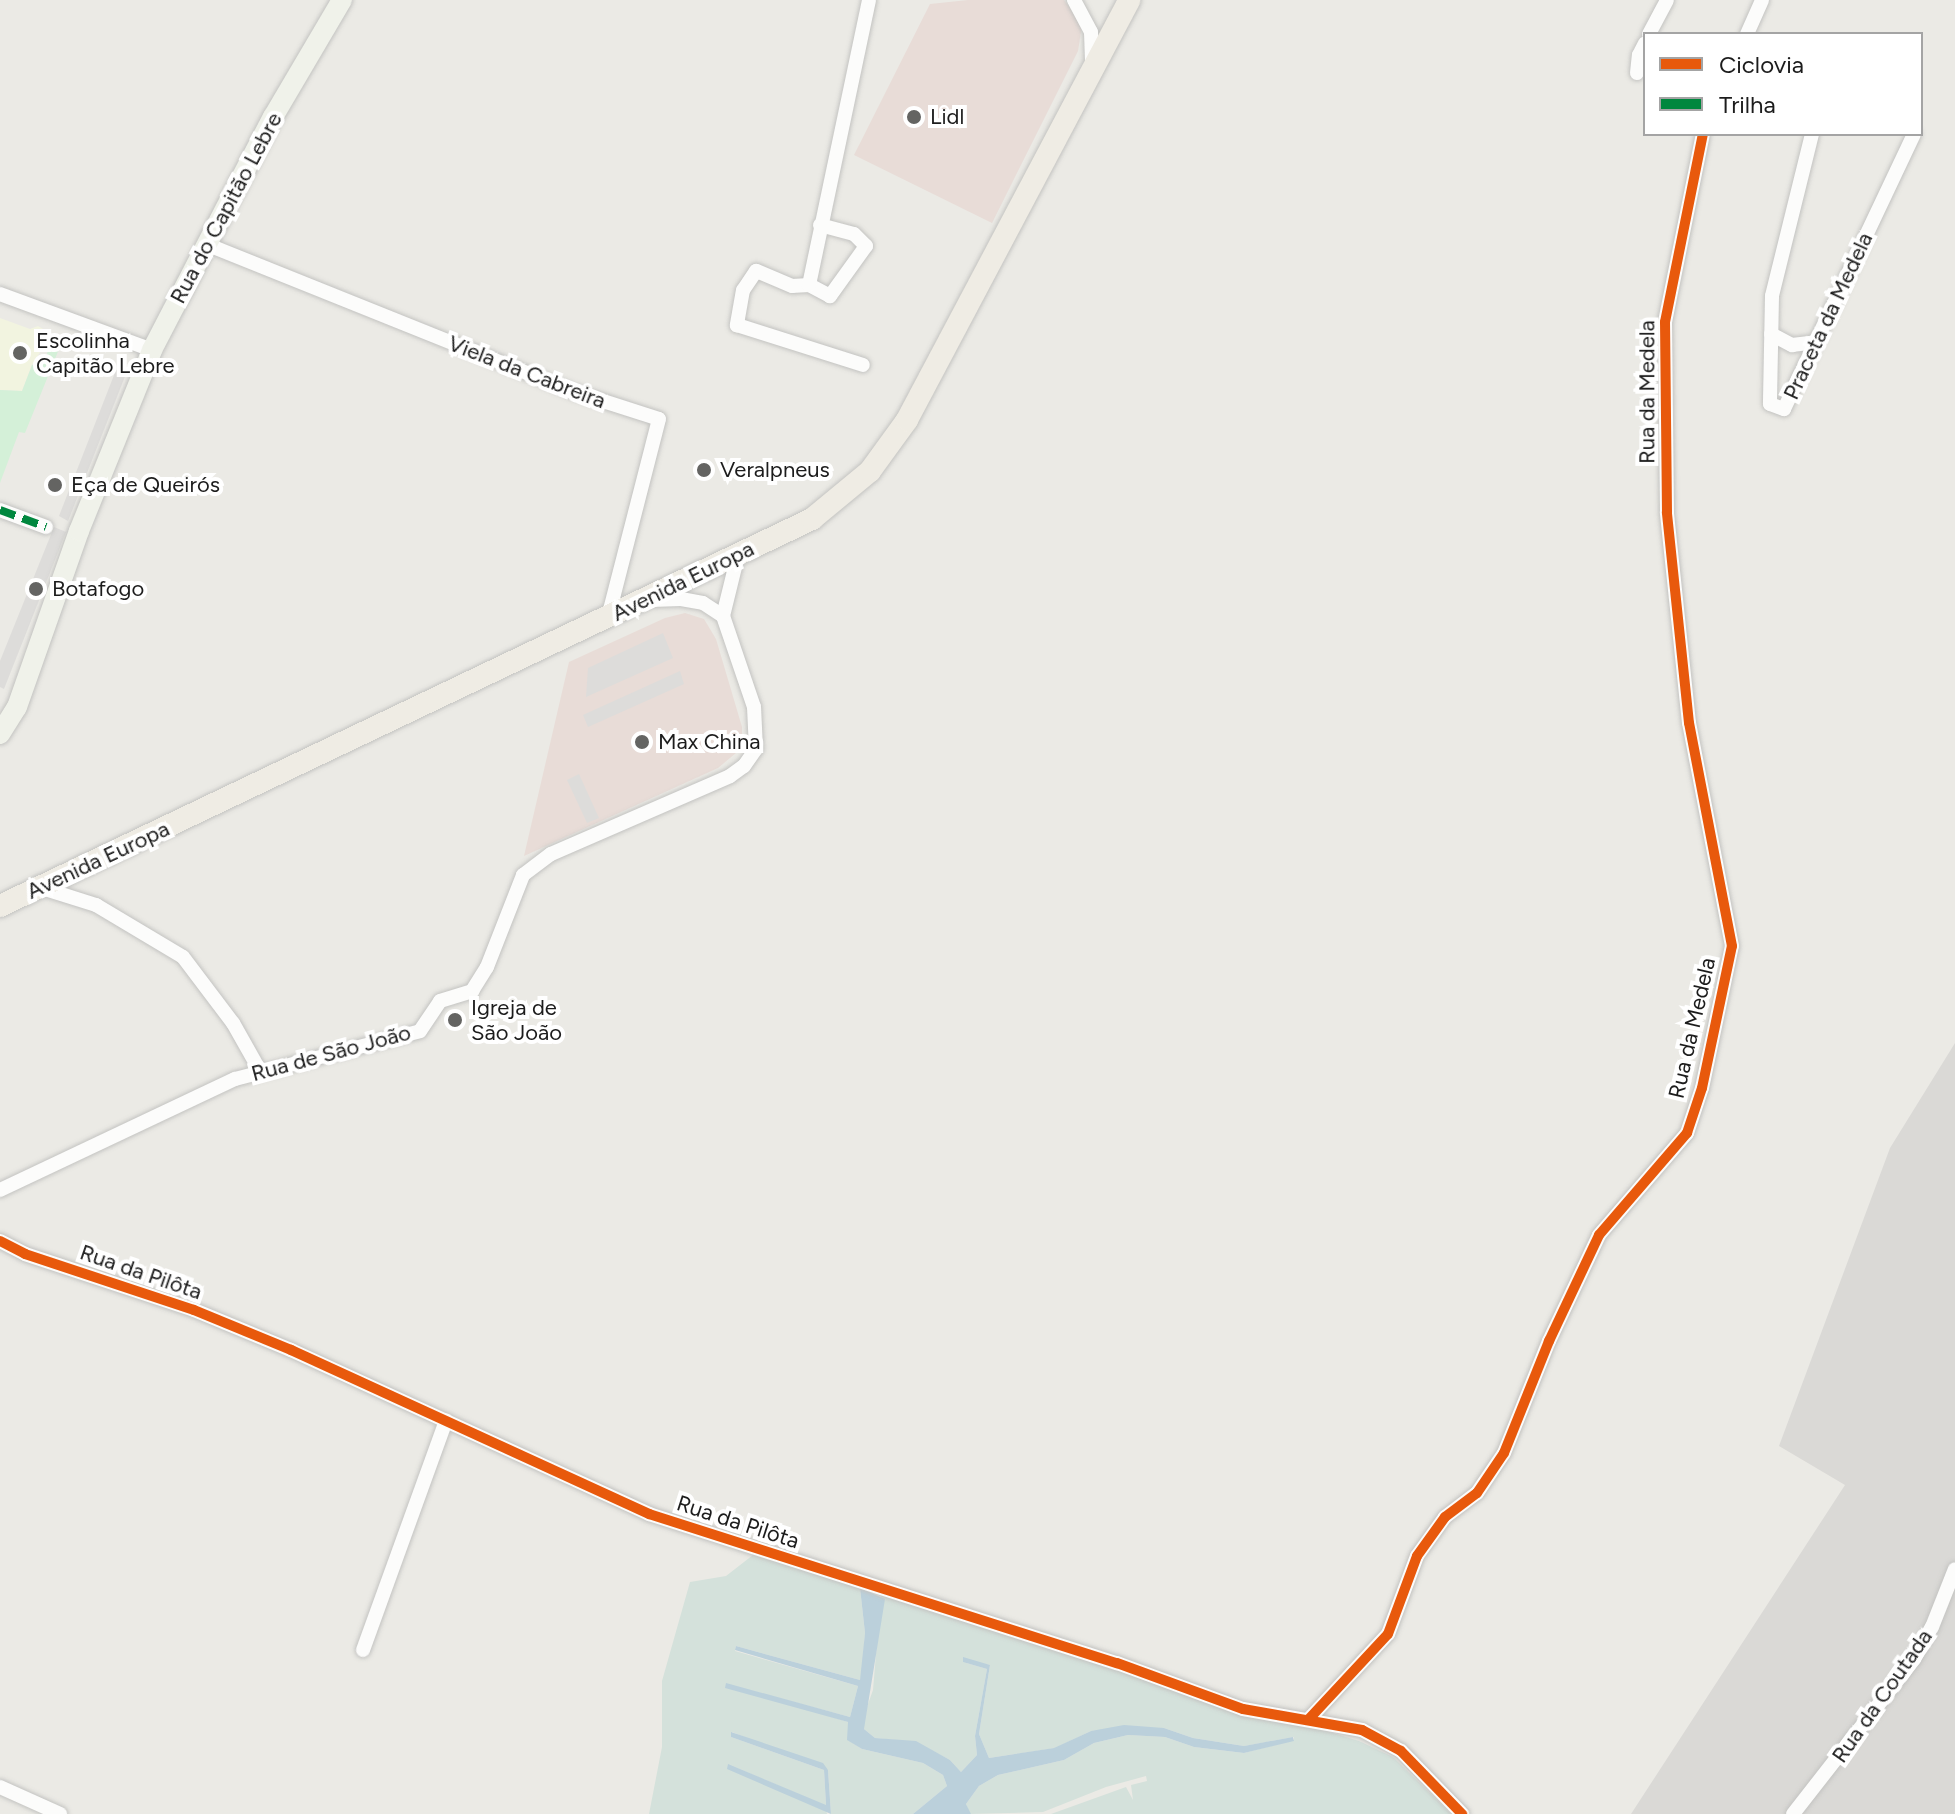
<!DOCTYPE html>
<html>
<head>
<meta charset="utf-8">
<style>
  body { margin:0 }
  #map { position:relative; width:1955px; height:1814px; overflow:hidden; background:#ebeae5; font-family:Figtree,sans-serif }
  div>[style] { position:absolute }
  .residential>* { inset:0; background:#dad9d6 }
  .commercial>* { inset:0; background:#e8dcd7 }
  .education>* { inset:0; background:#f2f4e0 }
  .wetland>* { inset:0; background:#d4e1db }
  .park>* { inset:0; background:#d4f0d8 }
  .parking>* { inset:0; background:#dddcda }
  .water>* { inset:0; background:#bbd0db }
  .roads { filter:drop-shadow(0 0 2px #c3c3c1) drop-shadow(0 0 2px #c3c3c1) }
  .street>* { height:14px; margin:-7px; padding:0 7px; transform-origin:7px; border-radius:7px; background:#fcfcfb }
  .secondary>* { height:20px; margin:-10px; padding:0 10px; transform-origin:10px; border-radius:10px; background:#f0f2ea }
  .primary>* { height:22px; margin:-11px; padding:0 11px; transform-origin:11px; border-radius:11px; background:#efece4 }
  .quiet>* { height:8px; margin-top:-4px; transform-origin:0; background:repeating-linear-gradient(90deg,#00873e 0 16px,transparent 0 24px) }
  .cycleway>* { height:10px; margin:-5px; padding:0 5px; transform-origin:5px; border-radius:5px; background:#e8590c }
  .dots>* { width:22px; height:22px; translate:-50% -50%; box-sizing:border-box; border:4px solid #fff; border-radius:50% }
  span { translate:-50% -50%; white-space:nowrap; text-align:center; line-height:1.15; -webkit-text-stroke:8px #fff; paint-order:stroke }
  .poi-label { font-size:22px; color:#1c1c1c }
  .left { translate:0 -50%; text-align:left }
  .street-label { font-size:22px; color:#1c1c1c }
  .legend { position:absolute; left:1643px; top:32px; width:280px; height:104px; box-sizing:border-box; background:#fff; border:2px solid #a4a4a4; margin:0; padding:10px 14px; list-style:none; font-size:24px; color:#1c1c1c }
  .legend li { display:flex; align-items:center; gap:16px; height:40px }
  .legend b { width:40px; border:2px solid #a4a4a4 }
</style>
</head>
<body>
<div id="map">
  <div class="residential">
    <i style="clip-path:polygon(1955px 1043px,1955px 1814px,1631px 1814px,1845px 1485px,1779px 1446px,1890px 1148px)"></i>
  </div>
  <div class="commercial">
    <i style="clip-path:polygon(968px 0,1064px 0,1082px 25px,1078px 51px,992px 223px,854px 155px,930px 4px)"></i>
    <i style="clip-path:polygon(685px 613px,704px 619px,716px 639px,742px 727px,742px 748px,718px 768px,524px 856px,569px 662px,665px 618px)"></i>
  </div>
  <div class="education">
    <i style="clip-path:polygon(0 318px,30px 329px,38px 326px,48px 332px,47px 341px,32px 365px,22px 391px,0 390px)"></i>
  </div>
  <div class="wetland">
    <i style="clip-path:polygon(753px 1555px,860px 1588px,865px 1633px,862px 1673px,860px 1680px,736px 1646px,735px 1651px,858px 1686px,850px 1717px,726px 1684px,848px 1722px,848px 1740px,862px 1749px,923px 1763px,943px 1775px,947px 1786px,913px 1814px,831px 1814px,828px 1770px,732px 1732px,731px 1737px,824px 1770px,826px 1806px,728px 1764px,826px 1809px,827px 1814px,649px 1814px,662px 1747px,662px 1681px,690px 1582px,726px 1576px)"></i>
    <i style="clip-path:polygon(881px 1594px,1359px 1741px,1393px 1757px,1451px 1814px,1051px 1814px,1126px 1787px,1133px 1800px,1131px 1785px,1147px 1781px,1146px 1776px,1106px 1787px,1043px 1812px,970px 1814px,966px 1804px,979px 1786px,998px 1775px,1064px 1760px,1094px 1743px,1128px 1735px,1165px 1737px,1194px 1747px,1244px 1753px,1294px 1740px,1294px 1737px,1244px 1746px,1193px 1738px,1164px 1728px,1091px 1731px,1055px 1748px,989px 1758px,979px 1734px,990px 1665px,963px 1662px,987px 1669px,975px 1736px,977px 1755px,961px 1772px,950px 1760px,916px 1742px,875px 1738px,864px 1729px,863px 1718px,873px 1690px)"></i>
  </div>
  <div class="park">
    <i style="clip-path:polygon(51px 345px,57px 345px,59px 349px,25px 433px,19px 432px,0 483px,0 390px,22px 391px,32px 365px,41px 366px)"></i>
  </div>
  <div class="parking">
    <i style="clip-path:polygon(116px 370px,126px 374px,68px 521px,59px 516px)"></i>
    <i style="clip-path:polygon(54px 527px,66px 532px,4px 689px,0 687px,0 661px)"></i>
    <i style="clip-path:polygon(663px 633px,673px 658px,586px 697px,588px 668px)"></i>
    <i style="clip-path:polygon(680px 671px,684px 684px,588px 727px,583px 715px)"></i>
    <i style="clip-path:polygon(579px 774px,599px 818px,587px 823px,567px 780px)"></i>
  </div>
  <div class="water">
    <i style="clip-path:polygon(860px 1588px,885px 1599px,864px 1729px,875px 1738px,916px 1741px,950px 1760px,961px 1772px,977px 1755px,975px 1736px,987px 1669px,963px 1662px,963px 1657px,990px 1665px,979px 1734px,989px 1758px,1054px 1748px,1091px 1731px,1124px 1725px,1164px 1728px,1193px 1738px,1244px 1746px,1293px 1737px,1294px 1741px,1244px 1753px,1194px 1747px,1165px 1737px,1128px 1735px,1094px 1743px,1064px 1760px,998px 1775px,979px 1786px,966px 1804px,971px 1814px,913px 1814px,947px 1786px,943px 1775px,923px 1763px,862px 1749px,847px 1740px,848px 1722px,725px 1688px,726px 1683px,850px 1717px,858px 1686px,735px 1650px,736px 1646px,860px 1680px,865px 1633px)"></i>
    <i style="clip-path:polygon(731px 1732px,823px 1763px,828px 1770px,831px 1814px,727px 1769px,728px 1764px,826px 1805px,824px 1770px,731px 1737px)"></i>
  </div>
  <div class="roads">
    <div class="street">
      <i style="left:1074px;top:0;width:36px;rotate:62deg"></i>
      <i style="left:1091px;top:32px;width:33px;rotate:88deg"></i>
      <i style="left:1649px;top:34px;width:38px;rotate:-62deg"></i>
      <i style="left:1747px;top:34px;width:37px;rotate:-66deg"></i>
      <i style="left:1637px;top:73px;width:18px;rotate:-84deg"></i>
      <i style="left:1639px;top:55px;width:13px;rotate:-63deg"></i>
      <i style="left:1812px;top:134px;width:167px;rotate:103.9deg"></i>
      <i style="left:1772px;top:296px;width:108px;rotate:91.1deg"></i>
      <i style="left:1770px;top:404px;width:15px;rotate:20deg"></i>
      <i style="left:1784px;top:409px;width:304px;rotate:-64.7deg"></i>
      <i style="left:820px;top:225px;width:35px;rotate:15deg"></i>
      <i style="left:854px;top:234px;width:17px;rotate:45deg"></i>
      <i style="left:866px;top:246px;width:62px;rotate:125.8deg"></i>
      <i style="left:830px;top:296px;width:24px;rotate:-152deg"></i>
      <i style="left:809px;top:285px;width:17px;rotate:177deg"></i>
      <i style="left:792px;top:286px;width:39px;rotate:-157deg"></i>
      <i style="left:756px;top:271px;width:23px;rotate:124deg"></i>
      <i style="left:743px;top:290px;width:36px;rotate:100deg"></i>
      <i style="left:737px;top:325px;width:132px;rotate:17.6deg"></i>
      <i style="left:206px;top:244px;width:398px;rotate:21.9deg"></i>
      <i style="left:575px;top:392px;width:88px;rotate:17.8deg"></i>
      <i style="left:659px;top:419px;width:204px;rotate:104.4deg"></i>
      <i style="left:809px;top:285px;width:291px;rotate:-78.1deg"></i>
      <i style="left:0;top:294px;width:162px;rotate:20.2deg"></i>
      <i style="left:1771px;top:334px;width:24px;rotate:28deg"></i>
      <i style="left:1792px;top:345px;width:24px;rotate:-7deg"></i>
      <i style="left:0;top:510px;width:49px;rotate:20.3deg"></i>
      <i style="left:651px;top:600px;width:30px;rotate:-2deg"></i>
      <i style="left:681px;top:599px;width:22px;rotate:10deg"></i>
      <i style="left:703px;top:603px;width:24px;rotate:33deg"></i>
      <i style="left:42px;top:888px;width:57px;rotate:17.5deg"></i>
      <i style="left:96px;top:905px;width:101px;rotate:30.9deg"></i>
      <i style="left:183px;top:957px;width:83px;rotate:52.9deg"></i>
      <i style="left:233px;top:1023px;width:55px;rotate:60.6deg"></i>
      <i style="left:0;top:1190px;width:260px;rotate:-25.3deg"></i>
      <i style="left:235px;top:1079px;width:191px;rotate:-14.5deg"></i>
      <i style="left:420px;top:1031px;width:36px;rotate:-56deg"></i>
      <i style="left:440px;top:1001px;width:34px;rotate:-17deg"></i>
      <i style="left:472px;top:991px;width:28px;rotate:-58deg"></i>
      <i style="left:487px;top:967px;width:99px;rotate:-68.6deg"></i>
      <i style="left:523px;top:875px;width:35px;rotate:-37deg"></i>
      <i style="left:551px;top:854px;width:195px;rotate:-23.5deg"></i>
      <i style="left:730px;top:776px;width:17px;rotate:-36deg"></i>
      <i style="left:744px;top:766px;width:21px;rotate:-55deg"></i>
      <i style="left:756px;top:749px;width:42px;rotate:-92.7deg"></i>
      <i style="left:754px;top:707px;width:96px;rotate:-108.8deg"></i>
      <i style="left:723px;top:616px;width:63px;rotate:-76.2deg"></i>
      <i style="left:0;top:1241px;width:28px;rotate:27deg"></i>
      <i style="left:25px;top:1254px;width:178px;rotate:18.3deg"></i>
      <i style="left:194px;top:1310px;width:105px;rotate:22.4deg"></i>
      <i style="left:291px;top:1350px;width:394px;rotate:24.6deg"></i>
      <i style="left:649px;top:1514px;width:491px;rotate:17.7deg"></i>
      <i style="left:1117px;top:1663px;width:134px;rotate:20.1deg"></i>
      <i style="left:1243px;top:1709px;width:121px;rotate:10deg"></i>
      <i style="left:1362px;top:1730px;width:44px;rotate:28.3deg"></i>
      <i style="left:1401px;top:1751px;width:88px;rotate:45.9deg"></i>
      <i style="left:363px;top:1650px;width:244px;rotate:-70.1deg"></i>
      <i style="left:1308px;top:1720px;width:117px;rotate:-47.1deg"></i>
      <i style="left:1388px;top:1634px;width:83px;rotate:-69.6deg"></i>
      <i style="left:1417px;top:1556px;width:48px;rotate:-54.3deg"></i>
      <i style="left:1445px;top:1517px;width:40px;rotate:-37deg"></i>
      <i style="left:1477px;top:1493px;width:48px;rotate:-56deg"></i>
      <i style="left:1504px;top:1453px;width:121px;rotate:-68.1deg"></i>
      <i style="left:1549px;top:1341px;width:117px;rotate:-64.7deg"></i>
      <i style="left:1599px;top:1235px;width:135px;rotate:-49.2deg"></i>
      <i style="left:1687px;top:1133px;width:47px;rotate:-71.6deg"></i>
      <i style="left:1702px;top:1088px;width:145px;rotate:-78.1deg"></i>
      <i style="left:1732px;top:946px;width:227px;rotate:-100.9deg"></i>
      <i style="left:1689px;top:723px;width:212px;rotate:-96deg"></i>
      <i style="left:1667px;top:512px;width:190px;rotate:-90.6deg"></i>
      <i style="left:1665px;top:322px;width:192px;rotate:-78.6deg"></i>
      <i style="left:0;top:1787px;width:66px;rotate:24.2deg"></i>
      <i style="left:1793px;top:1814px;width:197px;rotate:-52deg"></i>
      <i style="left:1914px;top:1659px;width:37px;rotate:-61deg"></i>
      <i style="left:1932px;top:1627px;width:62px;rotate:-68.4deg"></i>
    </div>
    <div class="secondary">
      <i style="left:0;top:734px;width:32px;rotate:-58deg"></i>
      <i style="left:17px;top:707px;width:187px;rotate:-70.6deg"></i>
      <i style="left:79px;top:531px;width:195px;rotate:-68deg"></i>
      <i style="left:152px;top:350px;width:263px;rotate:-62.6deg"></i>
      <i style="left:273px;top:117px;width:136px;rotate:-59.5deg"></i>
    </div>
    <div class="primary">
      <i style="left:0;top:906px;width:900px;rotate:-25.48deg"></i>
      <i style="left:812px;top:519px;width:75px;rotate:-39.6deg"></i>
      <i style="left:870px;top:471px;width:63px;rotate:-54deg"></i>
      <i style="left:907px;top:420px;width:475px;rotate:-62.1deg"></i>
    </div>
  </div>
  <div class="quiet">
    <i style="left:0;top:510px;width:49px;rotate:20.3deg"></i>
  </div>
  <div class="cycleway">
    <i style="left:0;top:1241px;width:28px;rotate:27deg"></i>
    <i style="left:25px;top:1254px;width:178px;rotate:18.3deg"></i>
    <i style="left:194px;top:1310px;width:105px;rotate:22.4deg"></i>
    <i style="left:291px;top:1350px;width:394px;rotate:24.6deg"></i>
    <i style="left:649px;top:1514px;width:491px;rotate:17.7deg"></i>
    <i style="left:1117px;top:1663px;width:134px;rotate:20.1deg"></i>
    <i style="left:1243px;top:1709px;width:121px;rotate:10deg"></i>
    <i style="left:1362px;top:1730px;width:44px;rotate:28.3deg"></i>
    <i style="left:1401px;top:1751px;width:88px;rotate:45.9deg"></i>
    <i style="left:1308px;top:1720px;width:117px;rotate:-47.1deg"></i>
    <i style="left:1388px;top:1634px;width:83px;rotate:-69.6deg"></i>
    <i style="left:1417px;top:1556px;width:48px;rotate:-54.3deg"></i>
    <i style="left:1445px;top:1517px;width:40px;rotate:-37deg"></i>
    <i style="left:1477px;top:1493px;width:48px;rotate:-56deg"></i>
    <i style="left:1504px;top:1453px;width:121px;rotate:-68.1deg"></i>
    <i style="left:1549px;top:1341px;width:117px;rotate:-64.7deg"></i>
    <i style="left:1599px;top:1235px;width:135px;rotate:-49.2deg"></i>
    <i style="left:1687px;top:1133px;width:47px;rotate:-71.6deg"></i>
    <i style="left:1702px;top:1088px;width:145px;rotate:-78.1deg"></i>
    <i style="left:1732px;top:946px;width:227px;rotate:-100.9deg"></i>
    <i style="left:1689px;top:723px;width:212px;rotate:-96deg"></i>
    <i style="left:1667px;top:512px;width:190px;rotate:-90.6deg"></i>
    <i style="left:1665px;top:322px;width:192px;rotate:-78.6deg"></i>
  </div>
  <div class="dots">
    <i style="left:914px;top:117px;background:#646462"></i>
    <i style="left:20px;top:353px;background:#646462"></i>
    <i style="left:704px;top:470px;background:#646462"></i>
    <i style="left:55px;top:485px;background:#646462"></i>
    <i style="left:36px;top:589px;background:#646462"></i>
    <i style="left:642px;top:742px;background:#646462"></i>
    <i style="left:455px;top:1020px;background:#646462"></i>
  </div>
  <div class="poi-label">
    <span class="left" style="left:930px;top:117px">Lidl</span>
    <span class="left" style="left:36px;top:353px">Escolinha<br>Capitão Lebre</span>
    <span class="left" style="left:720px;top:470px">Veralpneus</span>
    <span class="left" style="left:71px;top:485px">Eça de Queirós</span>
    <span class="left" style="left:52px;top:589px">Botafogo</span>
    <span class="left" style="left:658px;top:742px">Max China</span>
    <span class="left" style="left:471px;top:1020px">Igreja de<br>São João</span>
  </div>
  <div class="street-label">
    <span style="left:226px;top:208px;rotate:-62deg">Rua do Capitão Lebre</span>
    <span style="left:1828px;top:316px;rotate:-65deg">Praceta da Medela</span>
    <span style="left:527px;top:372px;rotate:21deg">Viela da Cabreira</span>
    <span style="left:1647px;top:392px;rotate:-90deg">Rua da Medela</span>
    <span style="left:683px;top:581px;rotate:-26deg">Avenida Europa</span>
    <span style="left:98px;top:860px;rotate:-25deg">Avenida Europa</span>
    <span style="left:1692px;top:1028px;rotate:-77deg">Rua da Medela</span>
    <span style="left:331px;top:1053px;rotate:-15deg">Rua de São João</span>
    <span style="left:141px;top:1272px;rotate:19deg">Rua da Pilôta</span>
    <span style="left:738px;top:1522px;rotate:18deg">Rua da Pilôta</span>
    <span style="left:1882px;top:1696px;rotate:-55deg">Rua da Coutada</span>
  </div>
  <ul class="legend">
  <li><b style="height:10px;background:#e8590c"></b>Ciclovia</li>
  <li><b style="height:10px;background:#00873e"></b>Trilha</li>
  </ul>
</div>
</body>
</html>
